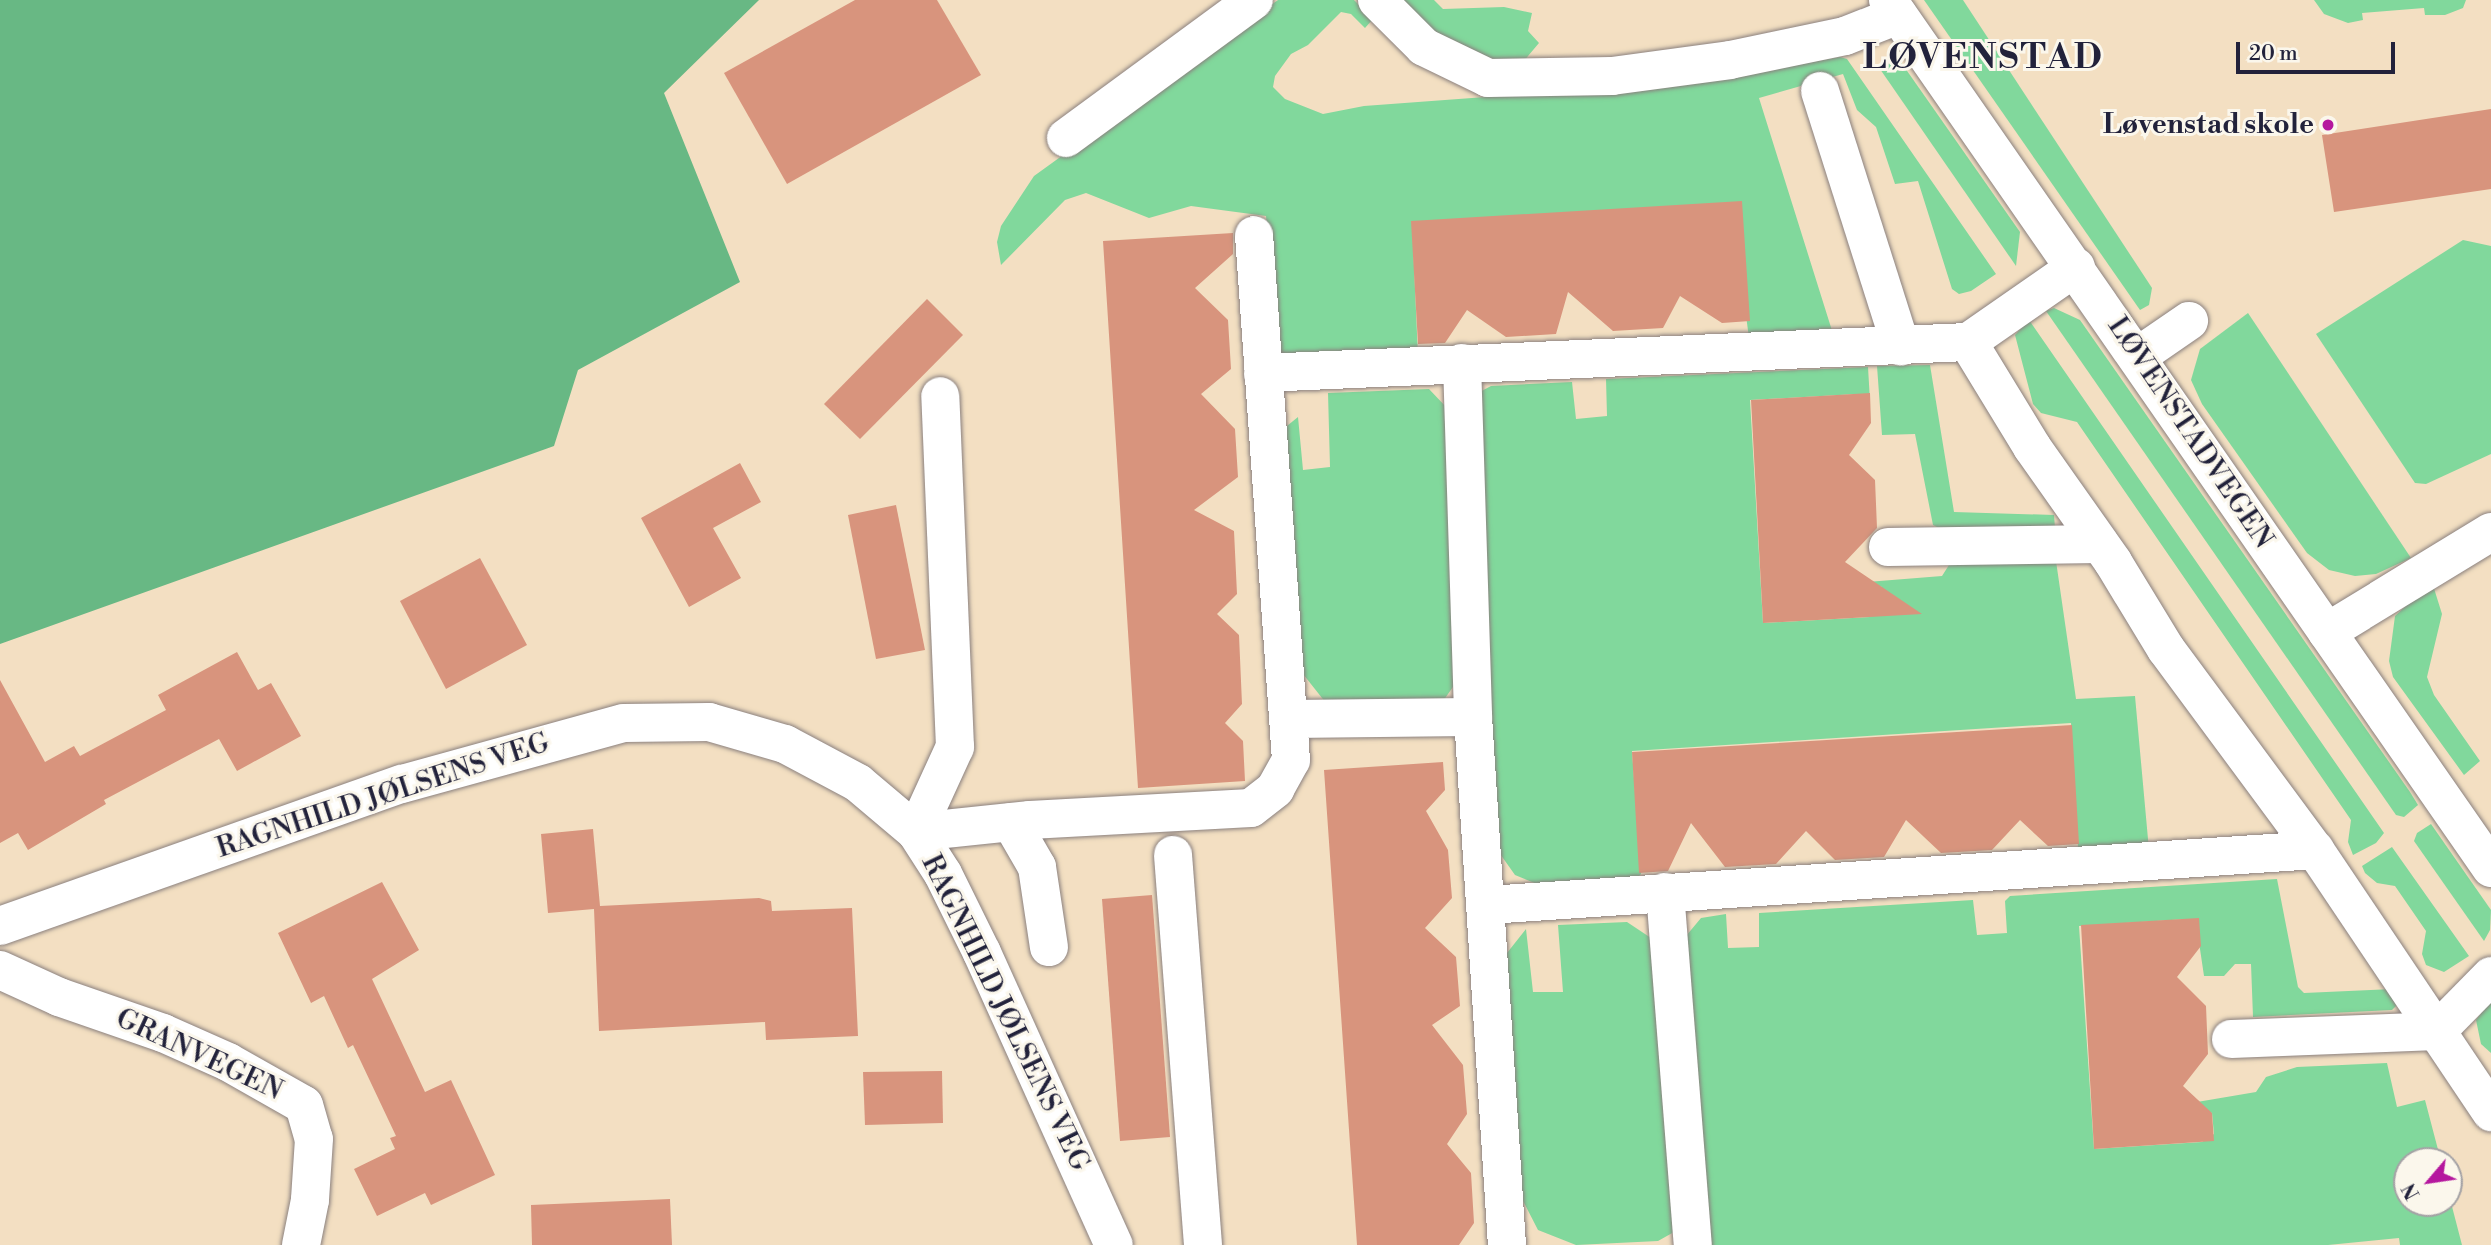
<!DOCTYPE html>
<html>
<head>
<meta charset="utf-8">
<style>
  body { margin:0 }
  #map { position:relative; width:2491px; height:1245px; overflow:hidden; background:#f3dfc2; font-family:"Libre Bodoni",serif }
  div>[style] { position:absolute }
  .green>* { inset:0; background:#81d89c }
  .forest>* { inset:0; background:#68b884 }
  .building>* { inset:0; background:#d8947d }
  .roads { filter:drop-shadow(0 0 2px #8a807e) drop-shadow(0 0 2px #8a807e) }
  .minor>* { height:38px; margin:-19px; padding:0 19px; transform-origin:19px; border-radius:19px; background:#fff }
  .dots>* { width:19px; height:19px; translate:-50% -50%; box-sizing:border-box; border:4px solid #fbf7ec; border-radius:50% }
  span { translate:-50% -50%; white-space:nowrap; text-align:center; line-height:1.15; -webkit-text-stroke:6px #fbf7ec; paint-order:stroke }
  .poi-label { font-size:28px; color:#22223b; font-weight:700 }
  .right { translate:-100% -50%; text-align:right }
  .street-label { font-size:28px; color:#22223b }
  .district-label { font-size:35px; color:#22223b; font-weight:700; letter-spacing:2px }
  .north { position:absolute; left:2393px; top:1147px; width:70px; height:70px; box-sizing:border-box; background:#fbf7ec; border:2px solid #a4a2a5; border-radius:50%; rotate:241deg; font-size:19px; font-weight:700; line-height:28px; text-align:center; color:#22223b }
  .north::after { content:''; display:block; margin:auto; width:24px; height:32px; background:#b5179e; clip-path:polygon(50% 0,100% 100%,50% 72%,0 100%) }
  .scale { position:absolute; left:2236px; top:42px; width:159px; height:32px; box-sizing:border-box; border:4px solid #22223b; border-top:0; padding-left:9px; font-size:21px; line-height:24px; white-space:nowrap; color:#22223b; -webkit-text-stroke:5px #fbf7ec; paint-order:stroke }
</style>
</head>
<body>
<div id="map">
  <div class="green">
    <i style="clip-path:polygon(1278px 0,1354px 0,1373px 19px,1365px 28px,1351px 14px,1341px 12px,1308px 45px,1291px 54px,1275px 76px,1273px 87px,1285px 99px,1323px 114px,1364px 106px,1705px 81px,1840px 57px,1847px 59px,1996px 274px,1971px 291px,1959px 294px,1952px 289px,1918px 181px,1895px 184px,1876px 127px,1857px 110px,1843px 74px,1759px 98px,1834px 337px,1749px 338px,1745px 308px,1412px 221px,1418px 356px,1291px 366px,1275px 344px,1266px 216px,1191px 206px,1149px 218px,1086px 193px,1065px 200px,1001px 265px,997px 242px,1001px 226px,1034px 176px)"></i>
    <i style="clip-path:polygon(1392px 0,1434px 0,1443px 9px,1504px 7px,1532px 13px,1528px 31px,1539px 43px,1523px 62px,1486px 64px,1461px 55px)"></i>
    <i style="clip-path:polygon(1924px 0,1963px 0,2152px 288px,2149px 305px,2140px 310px)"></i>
    <i style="clip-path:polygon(2314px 0,2466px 0,2463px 8px,2445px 15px,2425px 15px,2424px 8px,2362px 13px,2363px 20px,2348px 23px,2324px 14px)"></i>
    <i style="clip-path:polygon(1898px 58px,2020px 232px,2016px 266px,1880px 69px)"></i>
    <i style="clip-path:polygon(2463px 240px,2491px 246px,2491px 454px,2426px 484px,2415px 483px,2316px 334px)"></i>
    <i style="clip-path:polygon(2054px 308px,2080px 320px,2410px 792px,2418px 805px,2404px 817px,2396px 815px,2046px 311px)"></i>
    <i style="clip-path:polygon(2248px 313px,2411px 558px,2376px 574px,2355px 576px,2329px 570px,2307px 553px,2202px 404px,2191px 380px,2200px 349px)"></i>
    <i style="clip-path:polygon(2029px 320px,2384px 833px,2376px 843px,2353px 855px,2348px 842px,2351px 820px,2077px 422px,2041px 413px,2033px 404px,2015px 335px)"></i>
    <i style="clip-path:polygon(1930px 365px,1954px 512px,2054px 515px,2055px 528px,1943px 530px,1933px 525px,1915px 434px,1882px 435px,1877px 366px)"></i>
    <i style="clip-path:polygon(1868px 367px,1870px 401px,1857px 394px,1750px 400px,1763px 623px,1870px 617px,1882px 587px,1867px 582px,1942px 576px,1949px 565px,2056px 561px,2076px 699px,2135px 696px,2149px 850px,2078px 848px,2071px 723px,1632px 751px,1641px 874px,1634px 881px,1542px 886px,1515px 875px,1498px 851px,1474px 395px,1491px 386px,1572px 382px,1576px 419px,1607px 416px,1606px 379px)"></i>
    <i style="clip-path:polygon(1429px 389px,1447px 408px,1455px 684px,1441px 704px,1326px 703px,1303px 674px,1282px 430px,1298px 417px,1303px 470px,1330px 467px,1328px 393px)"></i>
    <i style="clip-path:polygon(2432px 582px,2442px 614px,2427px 677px,2434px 695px,2480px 761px,2464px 775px,2393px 677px,2389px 661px,2395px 616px)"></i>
    <i style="clip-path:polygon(2431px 824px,2491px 910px,2490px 930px,2484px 941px,2414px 841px,2417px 833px)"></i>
    <i style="clip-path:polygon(2392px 847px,2469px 956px,2444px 972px,2426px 965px,2422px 954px,2426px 931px,2395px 886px,2377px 883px,2365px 873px,2362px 866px)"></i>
    <i style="clip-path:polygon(2277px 879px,2298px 987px,2304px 993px,2393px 989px,2396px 1006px,2392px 1010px,2253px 1017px,2251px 964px,2235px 964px,2224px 976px,2204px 976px,2196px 922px,2187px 919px,2079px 926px,2094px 1149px,2202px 1142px,2214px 1134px,2212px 1113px,2198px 1109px,2197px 1102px,2256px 1092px,2266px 1077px,2297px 1067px,2387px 1063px,2397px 1107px,2425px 1100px,2441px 1161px,2407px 1161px,2407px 1203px,2449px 1203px,2449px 1195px,2462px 1245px,2400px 1245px,2399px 1238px,2328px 1245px,1707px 1245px,1686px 936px,1701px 918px,1726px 914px,1728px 948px,1759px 947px,1759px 913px,1973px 900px,1977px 935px,2007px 933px,2005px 901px,2010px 896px)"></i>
    <i style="clip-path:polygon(1627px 922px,1651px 938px,1674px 1232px,1658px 1241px,1576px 1245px,1538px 1230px,1521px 1197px,1507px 953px,1526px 929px,1533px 992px,1563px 992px,1558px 925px)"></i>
    <i style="clip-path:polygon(2491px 1000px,2491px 1053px,2481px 1044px,2476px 1020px)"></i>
  </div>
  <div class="forest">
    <i style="clip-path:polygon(0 0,759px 0,664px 93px,740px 282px,578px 370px,554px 446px,0 644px)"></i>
  </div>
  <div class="building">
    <i style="clip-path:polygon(855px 0,937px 0,981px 75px,787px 184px,724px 73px)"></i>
    <i style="clip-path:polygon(2491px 109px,2491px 189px,2334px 212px,2322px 135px)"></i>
    <i style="clip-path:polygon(1742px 201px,1750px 321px,1722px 323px,1680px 296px,1663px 328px,1613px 331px,1568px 292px,1556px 334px,1506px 337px,1467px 310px,1445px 343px,1418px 344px,1411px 221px)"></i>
    <i style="clip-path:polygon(1233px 233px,1233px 254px,1195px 288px,1228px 320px,1231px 369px,1201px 394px,1235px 429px,1238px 477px,1194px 510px,1234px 531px,1237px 594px,1217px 614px,1239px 635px,1242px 704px,1225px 723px,1243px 741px,1245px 781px,1138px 788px,1103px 241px)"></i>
    <i style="clip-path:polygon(927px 299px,963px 335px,860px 439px,824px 404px)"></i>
    <i style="clip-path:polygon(1870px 393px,1871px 423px,1849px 455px,1875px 480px,1877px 528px,1845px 562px,1922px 614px,1763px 623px,1751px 400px)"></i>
    <i style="clip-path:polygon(740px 463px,761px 502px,713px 528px,741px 578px,689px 607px,641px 518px)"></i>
    <i style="clip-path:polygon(896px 505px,925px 650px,876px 659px,848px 515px)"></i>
    <i style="clip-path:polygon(480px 558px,527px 645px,446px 689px,400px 601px)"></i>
    <i style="clip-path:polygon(237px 652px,258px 690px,271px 683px,301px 736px,237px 771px,219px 739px,104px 800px,106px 804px,28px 850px,18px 833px,0 843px,0 680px,45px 762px,74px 746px,80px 756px,166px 710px,158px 695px)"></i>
    <i style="clip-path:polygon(2072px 725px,2079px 844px,2048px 846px,2020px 820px,1992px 850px,1941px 853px,1906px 820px,1884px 857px,1835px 860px,1806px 831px,1776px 864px,1725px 867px,1691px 823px,1668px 871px,1639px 873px,1632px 752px)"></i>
    <i style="clip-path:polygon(1443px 762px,1445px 790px,1426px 811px,1448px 850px,1452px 898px,1425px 928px,1456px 957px,1460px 1006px,1432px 1025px,1463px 1065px,1467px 1114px,1447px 1144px,1471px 1173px,1474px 1223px,1459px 1245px,1357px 1245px,1324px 770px)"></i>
    <i style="clip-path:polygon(593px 829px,600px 906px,759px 898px,771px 901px,772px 911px,852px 908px,858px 1036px,766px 1040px,765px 1022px,599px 1031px,594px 909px,548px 913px,541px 834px)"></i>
    <i style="clip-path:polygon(382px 882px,419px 950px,372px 979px,425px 1092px,451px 1080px,495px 1175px,431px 1205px,425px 1193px,377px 1216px,354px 1169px,395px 1149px,390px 1138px,396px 1136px,353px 1045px,348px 1048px,324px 996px,311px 1003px,278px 933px)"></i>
    <i style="clip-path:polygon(1152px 895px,1170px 1137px,1120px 1141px,1102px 899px)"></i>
    <i style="clip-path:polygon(2199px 918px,2201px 946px,2177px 977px,2206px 1006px,2208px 1054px,2183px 1086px,2212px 1113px,2214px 1141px,2094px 1149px,2081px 925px)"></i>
    <i style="clip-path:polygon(942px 1071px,943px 1123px,865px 1125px,863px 1072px)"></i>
    <i style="clip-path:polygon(670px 1199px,672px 1245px,532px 1245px,531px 1205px)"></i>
  </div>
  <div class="roads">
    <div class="minor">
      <i style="left:1377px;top:0;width:66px;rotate:45deg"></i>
      <i style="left:1424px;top:47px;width:71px;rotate:25.8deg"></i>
      <i style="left:1488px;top:78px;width:124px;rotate:-0.9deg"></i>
      <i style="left:1612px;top:76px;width:119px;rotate:-7.7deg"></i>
      <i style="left:1730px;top:60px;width:117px;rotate:-11.8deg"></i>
      <i style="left:1845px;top:36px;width:57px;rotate:-21.6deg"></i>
      <i style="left:1888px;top:0;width:1057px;rotate:55.21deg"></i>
      <i style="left:1820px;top:91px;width:268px;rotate:72.4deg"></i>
      <i style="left:1066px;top:138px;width:233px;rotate:-36.3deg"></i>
      <i style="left:2076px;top:267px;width:131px;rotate:145.2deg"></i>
      <i style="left:1968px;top:342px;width:123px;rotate:58.6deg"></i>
      <i style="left:2032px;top:447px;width:141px;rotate:54.8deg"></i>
      <i style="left:2113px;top:562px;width:102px;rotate:58.7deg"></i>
      <i style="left:2166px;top:649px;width:250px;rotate:53.5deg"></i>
      <i style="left:2315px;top:850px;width:316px;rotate:56.1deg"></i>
      <i style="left:2138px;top:356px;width:62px;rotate:-34.5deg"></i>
      <i style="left:1462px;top:363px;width:354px;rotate:88.2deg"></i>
      <i style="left:1263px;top:373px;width:706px;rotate:-2.52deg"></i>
      <i style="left:1888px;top:547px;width:212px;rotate:-0.8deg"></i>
      <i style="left:2327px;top:632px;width:192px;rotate:-31.4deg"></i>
      <i style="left:1288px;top:719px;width:185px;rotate:-0.6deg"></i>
      <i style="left:1473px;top:717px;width:529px;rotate:86.32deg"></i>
      <i style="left:1011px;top:822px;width:52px;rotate:60deg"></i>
      <i style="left:1037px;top:867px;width:81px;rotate:81.5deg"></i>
      <i style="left:916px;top:832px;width:115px;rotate:-6deg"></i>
      <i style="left:1030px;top:820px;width:221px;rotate:-3.1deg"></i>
      <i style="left:1251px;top:808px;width:31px;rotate:-38deg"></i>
      <i style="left:1275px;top:789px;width:33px;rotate:-61deg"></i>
      <i style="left:1291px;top:760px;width:526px;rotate:-94.03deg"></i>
      <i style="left:916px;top:832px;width:94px;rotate:-65.4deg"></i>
      <i style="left:955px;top:747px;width:351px;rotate:-92.4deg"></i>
      <i style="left:1173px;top:855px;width:391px;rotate:85.6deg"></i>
      <i style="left:1665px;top:892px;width:354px;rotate:85.5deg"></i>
      <i style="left:1488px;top:905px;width:829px;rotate:-3.8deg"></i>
      <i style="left:0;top:926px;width:426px;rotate:-19.5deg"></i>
      <i style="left:402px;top:784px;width:230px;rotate:-15.4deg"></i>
      <i style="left:624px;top:723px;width:85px;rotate:-0.7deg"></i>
      <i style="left:709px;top:722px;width:79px;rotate:16.1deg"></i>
      <i style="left:785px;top:744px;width:83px;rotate:28.1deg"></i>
      <i style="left:858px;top:783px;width:76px;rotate:40.2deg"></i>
      <i style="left:916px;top:832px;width:50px;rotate:57.3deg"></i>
      <i style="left:943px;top:874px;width:88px;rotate:63.7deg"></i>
      <i style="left:982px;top:953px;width:320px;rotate:65.7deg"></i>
      <i style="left:0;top:970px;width:65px;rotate:24.6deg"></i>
      <i style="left:59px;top:997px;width:110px;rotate:19.1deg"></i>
      <i style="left:163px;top:1033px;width:71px;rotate:24deg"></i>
      <i style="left:228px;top:1062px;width:87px;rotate:29.5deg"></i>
      <i style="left:304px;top:1105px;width:35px;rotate:74deg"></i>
      <i style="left:314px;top:1139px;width:61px;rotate:93.8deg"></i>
      <i style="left:310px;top:1200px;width:46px;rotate:101.3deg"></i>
      <i style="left:2231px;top:1039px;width:206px;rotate:-2.2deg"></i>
      <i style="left:2437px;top:1031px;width:77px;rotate:-45.5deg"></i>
    </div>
  </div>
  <div class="dots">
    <i style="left:2328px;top:125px;background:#b5179e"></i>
  </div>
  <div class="poi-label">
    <span class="right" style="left:2314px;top:125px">Løvenstad skole</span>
  </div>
  <div class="street-label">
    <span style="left:2190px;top:433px;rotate:56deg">LØVENSTADVEGEN</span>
    <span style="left:383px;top:796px;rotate:-18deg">RAGNHILD JØLSENS VEG</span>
    <span style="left:1005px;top:1013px;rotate:64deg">RAGNHILD JØLSENS VEG</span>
    <span style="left:199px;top:1055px;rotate:25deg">GRANVEGEN</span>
  </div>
  <div class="district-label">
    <span style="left:1983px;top:58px">LØVENSTAD</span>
  </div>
  <div class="north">N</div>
  <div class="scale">20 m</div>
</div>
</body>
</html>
